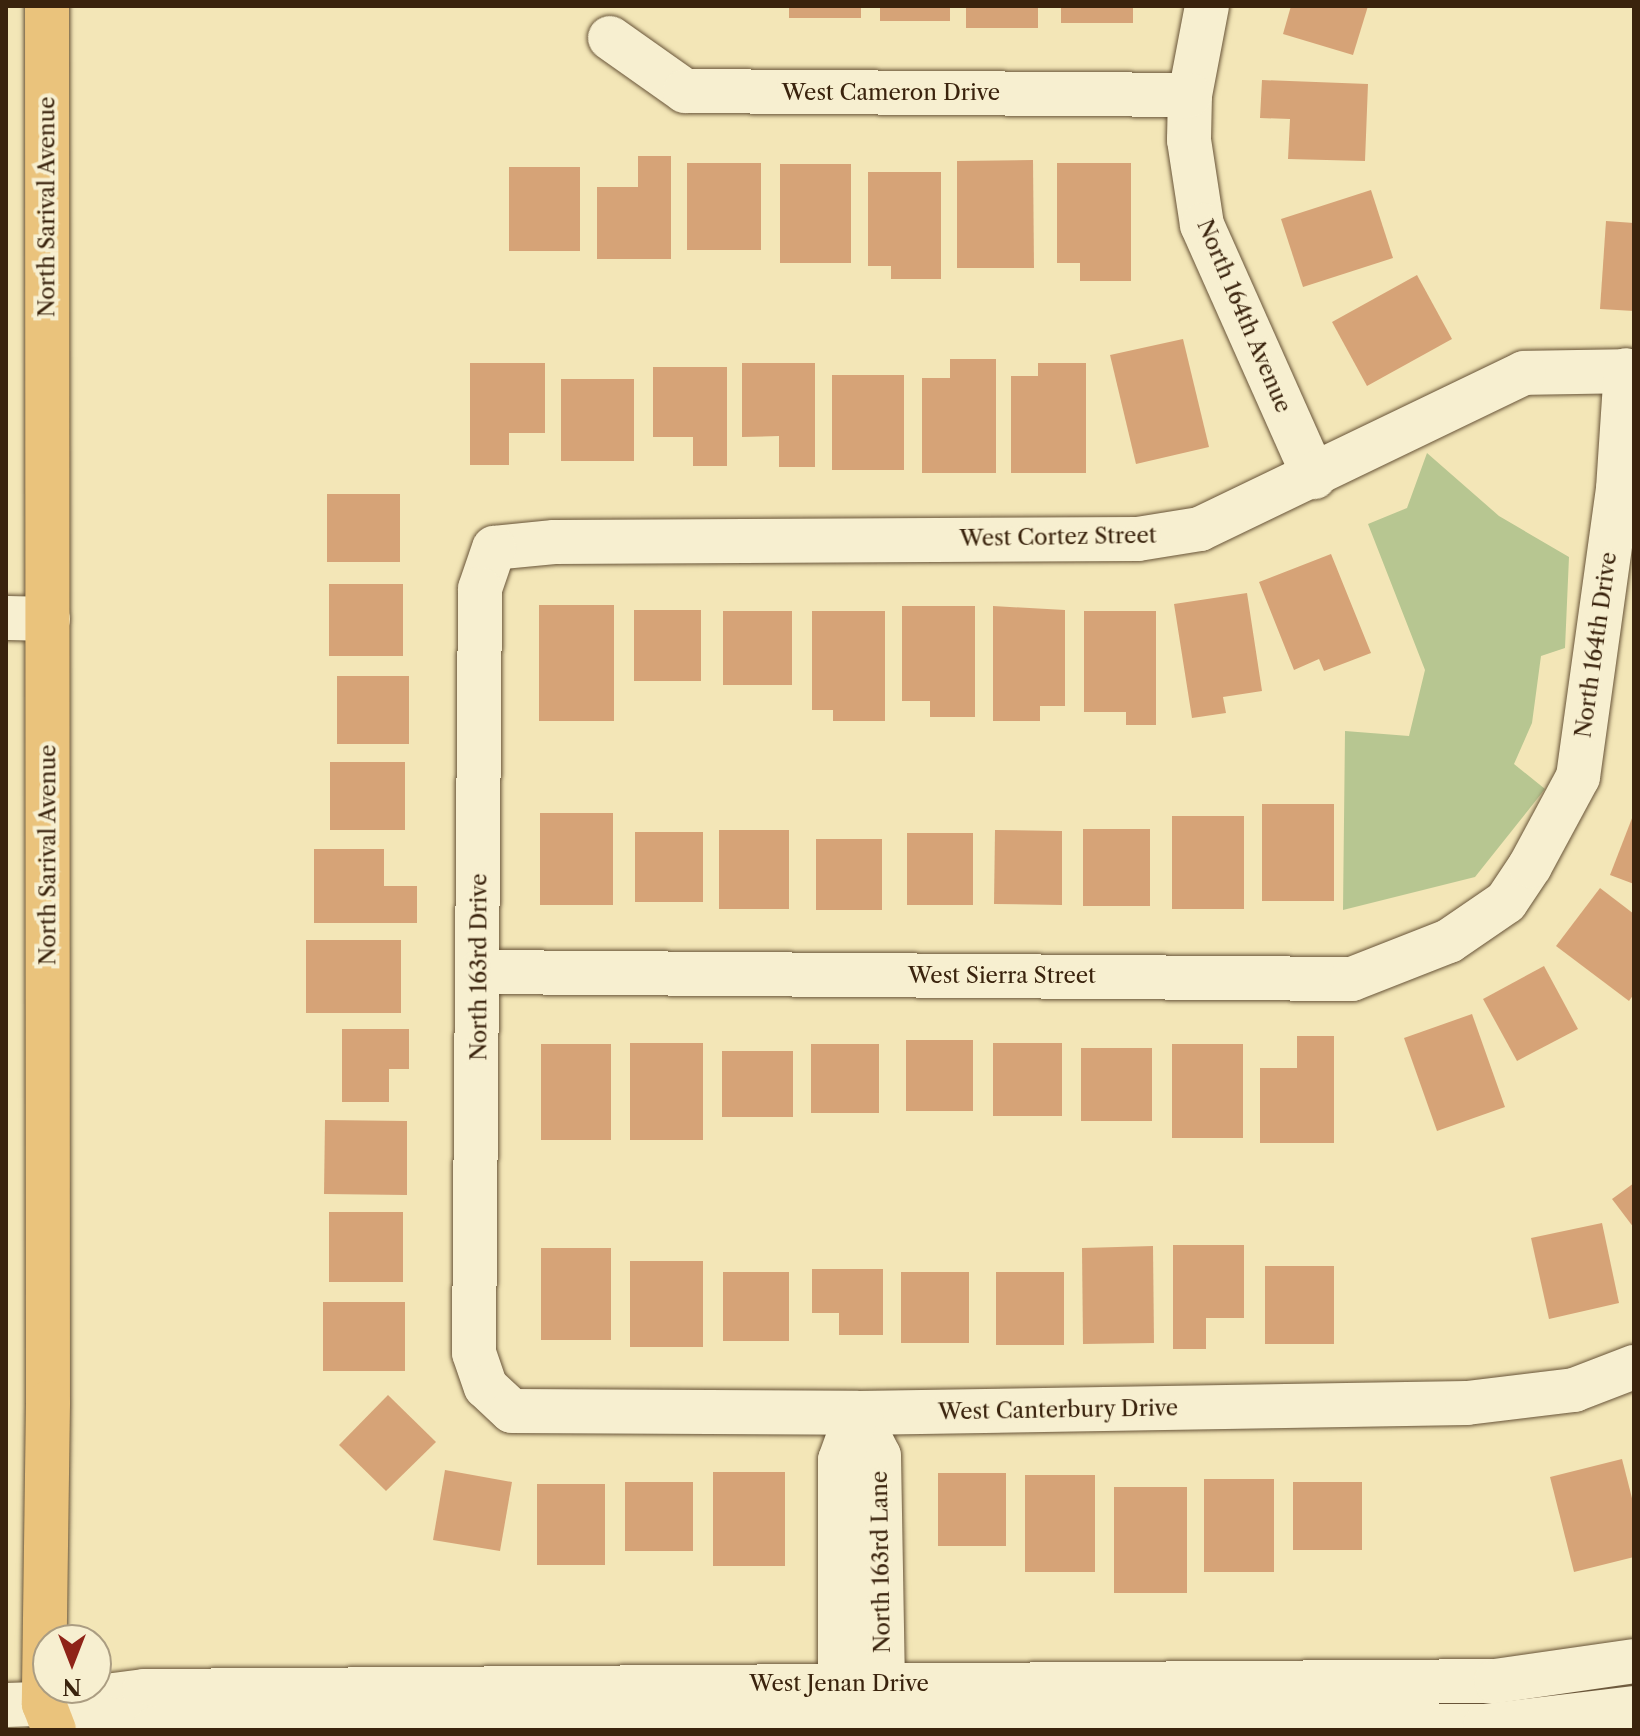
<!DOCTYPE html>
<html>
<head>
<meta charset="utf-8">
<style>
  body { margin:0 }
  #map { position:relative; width:1640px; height:1736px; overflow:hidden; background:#f3e6b7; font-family:"Libre Caslon Text",serif }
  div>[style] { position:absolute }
  .green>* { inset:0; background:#b7c691 }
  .building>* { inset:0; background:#d6a377 }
  .roads { filter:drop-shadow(0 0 2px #685438) drop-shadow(0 0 2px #685438) }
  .minor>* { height:44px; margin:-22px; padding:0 22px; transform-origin:22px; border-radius:22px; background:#f7efd0 }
  .major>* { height:44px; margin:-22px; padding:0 22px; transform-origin:22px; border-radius:22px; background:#eac37c }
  span { translate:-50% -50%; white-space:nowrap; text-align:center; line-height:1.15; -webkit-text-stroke:8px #f7efd0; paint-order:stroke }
  .street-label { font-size:22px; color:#3a230d }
  .frame { position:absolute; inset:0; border:8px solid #3a230d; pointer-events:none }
  .north { position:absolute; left:32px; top:1624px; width:80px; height:80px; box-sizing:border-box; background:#f7efd0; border:2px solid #ab9d82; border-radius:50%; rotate:180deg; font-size:22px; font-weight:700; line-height:32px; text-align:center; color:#3a230d }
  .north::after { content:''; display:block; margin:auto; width:28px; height:36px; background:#8f2418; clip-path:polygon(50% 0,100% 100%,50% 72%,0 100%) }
</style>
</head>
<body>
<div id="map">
  <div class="green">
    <i style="clip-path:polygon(1427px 453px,1499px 516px,1569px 557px,1565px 648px,1541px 656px,1532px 723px,1514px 764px,1545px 789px,1475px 877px,1343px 910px,1345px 731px,1409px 736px,1425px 670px,1368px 524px,1407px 508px)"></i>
  </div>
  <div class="building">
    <i style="clip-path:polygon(789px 6px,861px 6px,861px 18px,789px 18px)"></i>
    <i style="clip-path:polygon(880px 6px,950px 6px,950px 21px,880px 21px)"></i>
    <i style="clip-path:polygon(966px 6px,1038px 6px,1038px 28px,966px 28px)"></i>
    <i style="clip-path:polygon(1061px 6px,1133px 6px,1133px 23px,1061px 23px)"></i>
    <i style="clip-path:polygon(1291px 6px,1368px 6px,1353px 55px,1283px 34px)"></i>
    <i style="clip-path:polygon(1262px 80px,1368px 84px,1365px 161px,1288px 159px,1290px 119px,1260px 118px)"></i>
    <i style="clip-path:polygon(638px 156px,671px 156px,671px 259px,597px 259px,597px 187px,638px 187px)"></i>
    <i style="clip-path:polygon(1033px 160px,1034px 268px,957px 268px,957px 161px)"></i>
    <i style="clip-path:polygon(687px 163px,761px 163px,761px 250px,687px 250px)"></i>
    <i style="clip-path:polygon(1057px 163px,1131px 163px,1131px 281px,1080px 281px,1080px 263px,1057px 263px)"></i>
    <i style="clip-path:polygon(780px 164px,851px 164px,851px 263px,780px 263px)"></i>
    <i style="clip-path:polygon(509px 167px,580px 167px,580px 251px,509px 251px)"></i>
    <i style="clip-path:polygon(868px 172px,941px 172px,941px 279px,891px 279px,891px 266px,868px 266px)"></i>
    <i style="clip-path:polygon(1371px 190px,1393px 258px,1303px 287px,1281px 219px)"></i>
    <i style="clip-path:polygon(1606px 221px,1634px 223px,1634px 311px,1600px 309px)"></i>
    <i style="clip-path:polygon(1417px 275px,1452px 339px,1367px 386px,1332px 322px)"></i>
    <i style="clip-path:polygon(1183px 339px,1209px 447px,1136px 464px,1110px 355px)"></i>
    <i style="clip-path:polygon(950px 359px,996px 359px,996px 473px,922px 473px,922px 378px,950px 378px)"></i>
    <i style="clip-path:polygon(470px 363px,545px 363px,545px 433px,509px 433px,509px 465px,470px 465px)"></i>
    <i style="clip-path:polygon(742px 363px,815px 363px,815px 467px,779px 467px,779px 436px,742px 437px)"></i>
    <i style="clip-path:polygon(1038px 363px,1086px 363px,1086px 473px,1011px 473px,1011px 376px,1038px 376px)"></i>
    <i style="clip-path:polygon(653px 367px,727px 367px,727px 466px,693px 466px,693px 437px,653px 437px)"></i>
    <i style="clip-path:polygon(832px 375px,904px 375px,904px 470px,832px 470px)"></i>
    <i style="clip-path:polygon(561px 379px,634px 379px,634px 461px,561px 461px)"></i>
    <i style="clip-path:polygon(327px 494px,400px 494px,400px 562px,327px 562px)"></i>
    <i style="clip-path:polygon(1331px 554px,1371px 653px,1324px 671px,1319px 659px,1294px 670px,1259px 582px)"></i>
    <i style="clip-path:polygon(329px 584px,403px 584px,403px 656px,329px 656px)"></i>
    <i style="clip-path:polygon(1247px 593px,1262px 691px,1223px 697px,1226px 713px,1192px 718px,1174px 604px)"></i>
    <i style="clip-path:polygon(539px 605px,614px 605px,614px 721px,539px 721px)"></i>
    <i style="clip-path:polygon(902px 606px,975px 606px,975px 717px,930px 717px,930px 701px,902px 701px)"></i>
    <i style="clip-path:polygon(993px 606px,1065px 610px,1065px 706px,1040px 706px,1040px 721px,993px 721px)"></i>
    <i style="clip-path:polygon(634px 610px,701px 610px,701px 681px,634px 681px)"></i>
    <i style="clip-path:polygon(723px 611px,792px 611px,792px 685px,723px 685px)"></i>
    <i style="clip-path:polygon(812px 611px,885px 611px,885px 721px,833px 721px,833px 710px,812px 710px)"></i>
    <i style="clip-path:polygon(1084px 611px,1156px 611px,1156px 725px,1126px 725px,1126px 712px,1084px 712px)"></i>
    <i style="clip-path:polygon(337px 676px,409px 676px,409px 744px,337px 744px)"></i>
    <i style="clip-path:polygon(330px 762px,405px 762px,405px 830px,330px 830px)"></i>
    <i style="clip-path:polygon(1262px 804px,1334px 804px,1334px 901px,1262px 901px)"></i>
    <i style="clip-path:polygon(540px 813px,613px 813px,613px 905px,540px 905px)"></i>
    <i style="clip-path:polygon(1634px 813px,1634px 884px,1610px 875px)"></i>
    <i style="clip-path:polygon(1172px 816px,1244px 816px,1244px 909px,1172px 909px)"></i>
    <i style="clip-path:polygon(1083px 829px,1150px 829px,1150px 906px,1083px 906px)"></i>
    <i style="clip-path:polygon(719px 830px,789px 830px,789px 909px,719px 909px)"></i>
    <i style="clip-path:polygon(995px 830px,1062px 831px,1062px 905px,994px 904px)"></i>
    <i style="clip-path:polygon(635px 832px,703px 832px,703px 902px,635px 902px)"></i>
    <i style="clip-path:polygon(907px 833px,973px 833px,973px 905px,907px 905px)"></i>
    <i style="clip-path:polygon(816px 839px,882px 839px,882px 910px,816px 910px)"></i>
    <i style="clip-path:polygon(314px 849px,384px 849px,384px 886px,417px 886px,417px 923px,314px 923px)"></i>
    <i style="clip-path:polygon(1600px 888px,1634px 914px,1634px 994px,1629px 1001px,1556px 946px)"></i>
    <i style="clip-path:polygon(306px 940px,401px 940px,401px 1013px,306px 1013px)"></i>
    <i style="clip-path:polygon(1544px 966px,1578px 1029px,1517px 1061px,1483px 999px)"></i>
    <i style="clip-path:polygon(1472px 1014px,1505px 1107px,1437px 1131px,1404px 1038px)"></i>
    <i style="clip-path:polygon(342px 1029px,409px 1029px,409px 1069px,389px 1069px,389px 1102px,342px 1102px)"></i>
    <i style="clip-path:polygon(1297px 1036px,1334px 1036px,1334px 1143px,1260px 1143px,1260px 1068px,1297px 1068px)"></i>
    <i style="clip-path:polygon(906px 1040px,973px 1040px,973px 1111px,906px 1111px)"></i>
    <i style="clip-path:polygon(630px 1043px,703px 1043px,703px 1140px,630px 1140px)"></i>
    <i style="clip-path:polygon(993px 1043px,1062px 1043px,1062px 1116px,993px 1116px)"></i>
    <i style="clip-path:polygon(541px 1044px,611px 1044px,611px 1140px,541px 1140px)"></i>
    <i style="clip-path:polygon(811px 1044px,879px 1044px,879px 1113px,811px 1113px)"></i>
    <i style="clip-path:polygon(1172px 1044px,1243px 1044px,1243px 1138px,1172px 1138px)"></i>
    <i style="clip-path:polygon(1081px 1048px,1152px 1048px,1152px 1121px,1081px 1121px)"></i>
    <i style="clip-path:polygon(722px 1051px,793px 1051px,793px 1117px,722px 1117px)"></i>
    <i style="clip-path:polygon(325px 1120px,407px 1121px,407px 1195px,324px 1194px)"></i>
    <i style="clip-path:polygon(1634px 1183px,1634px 1228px,1612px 1199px)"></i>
    <i style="clip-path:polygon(329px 1212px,403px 1212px,403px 1282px,329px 1282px)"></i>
    <i style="clip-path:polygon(1602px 1223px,1619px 1303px,1549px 1319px,1531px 1238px)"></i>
    <i style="clip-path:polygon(1173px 1245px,1244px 1245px,1244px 1318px,1206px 1318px,1206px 1349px,1173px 1349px)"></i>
    <i style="clip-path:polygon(1153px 1246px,1154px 1343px,1083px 1344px,1082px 1248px)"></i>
    <i style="clip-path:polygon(541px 1248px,611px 1248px,611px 1340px,541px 1340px)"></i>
    <i style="clip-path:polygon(630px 1261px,703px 1261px,703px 1347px,630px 1347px)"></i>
    <i style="clip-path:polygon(1265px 1266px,1334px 1266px,1334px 1344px,1265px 1344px)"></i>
    <i style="clip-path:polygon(812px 1269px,883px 1269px,883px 1335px,839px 1335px,839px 1313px,812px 1313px)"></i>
    <i style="clip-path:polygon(723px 1272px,789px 1272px,789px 1341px,723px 1341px)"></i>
    <i style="clip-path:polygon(901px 1272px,969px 1272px,969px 1343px,901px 1343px)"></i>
    <i style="clip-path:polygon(996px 1272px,1064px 1272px,1064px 1345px,996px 1345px)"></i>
    <i style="clip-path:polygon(323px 1302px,405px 1302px,405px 1371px,323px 1371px)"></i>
    <i style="clip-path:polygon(388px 1395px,436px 1442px,386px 1491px,339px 1445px)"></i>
    <i style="clip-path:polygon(1622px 1459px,1634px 1506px,1634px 1557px,1574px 1572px,1550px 1477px)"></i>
    <i style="clip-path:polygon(445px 1470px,512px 1482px,500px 1551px,433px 1540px)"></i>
    <i style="clip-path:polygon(713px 1472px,785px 1472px,785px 1566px,713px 1566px)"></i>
    <i style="clip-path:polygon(938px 1473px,1006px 1473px,1006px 1546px,938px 1546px)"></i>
    <i style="clip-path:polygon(1025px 1475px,1095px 1475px,1095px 1572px,1025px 1572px)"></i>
    <i style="clip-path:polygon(1204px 1479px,1274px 1479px,1274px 1572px,1204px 1572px)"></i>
    <i style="clip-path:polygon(625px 1482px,693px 1482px,693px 1551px,625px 1551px)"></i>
    <i style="clip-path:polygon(1293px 1482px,1362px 1482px,1362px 1550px,1293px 1550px)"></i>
    <i style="clip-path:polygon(537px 1484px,605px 1484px,605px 1565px,537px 1565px)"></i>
    <i style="clip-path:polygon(1114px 1487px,1187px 1487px,1187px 1593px,1114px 1593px)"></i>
  </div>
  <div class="roads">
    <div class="minor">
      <i style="left:1207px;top:6px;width:91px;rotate:100.8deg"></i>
      <i style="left:1190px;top:95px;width:45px;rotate:91.3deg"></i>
      <i style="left:1189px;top:140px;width:86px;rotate:81.3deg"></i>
      <i style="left:1202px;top:225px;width:276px;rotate:66deg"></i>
      <i style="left:610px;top:38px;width:92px;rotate:35.2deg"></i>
      <i style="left:685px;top:91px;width:505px;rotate:0.45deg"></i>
      <i style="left:1634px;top:371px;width:110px;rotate:179deg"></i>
      <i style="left:1524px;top:373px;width:360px;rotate:154.3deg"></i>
      <i style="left:1200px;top:529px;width:63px;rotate:170.8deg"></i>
      <i style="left:1138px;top:539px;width:584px;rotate:179.71deg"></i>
      <i style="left:554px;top:542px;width:60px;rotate:174.3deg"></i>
      <i style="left:494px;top:548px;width:43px;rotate:108.9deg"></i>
      <i style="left:480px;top:589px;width:764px;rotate:90.45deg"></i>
      <i style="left:474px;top:1353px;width:36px;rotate:71deg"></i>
      <i style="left:486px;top:1387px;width:35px;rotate:43deg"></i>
      <i style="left:512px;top:1411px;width:345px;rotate:0.3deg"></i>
      <i style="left:857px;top:1413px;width:610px;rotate:-0.94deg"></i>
      <i style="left:1467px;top:1403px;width:108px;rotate:-6.9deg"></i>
      <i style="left:1574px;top:1390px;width:64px;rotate:-21deg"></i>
      <i style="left:6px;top:618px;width:42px;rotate:1.4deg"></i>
      <i style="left:480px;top:972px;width:872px;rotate:0.46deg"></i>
      <i style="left:1352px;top:979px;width:104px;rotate:-21.4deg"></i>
      <i style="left:1449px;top:941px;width:69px;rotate:-34.4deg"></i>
      <i style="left:1506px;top:902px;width:43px;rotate:-56.3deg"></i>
      <i style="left:1530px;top:866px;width:101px;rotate:-61.7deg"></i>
      <i style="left:1578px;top:777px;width:291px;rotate:-82.1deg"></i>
      <i style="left:1618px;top:489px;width:119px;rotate:-86.2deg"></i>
      <i style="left:857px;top:1413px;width:48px;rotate:62.9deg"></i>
      <i style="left:879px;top:1456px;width:228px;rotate:89deg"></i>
      <i style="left:883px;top:1684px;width:28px;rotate:117deg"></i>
      <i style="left:6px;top:1705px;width:38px;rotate:-2deg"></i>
      <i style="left:44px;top:1704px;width:101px;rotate:-7.4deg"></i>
      <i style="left:144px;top:1691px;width:1352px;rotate:-0.42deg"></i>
      <i style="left:1496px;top:1681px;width:139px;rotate:-8.2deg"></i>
      <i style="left:854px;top:1710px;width:30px;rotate:-118deg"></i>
      <i style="left:840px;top:1684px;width:224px;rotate:-90deg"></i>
      <i style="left:840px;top:1460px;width:50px;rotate:-70.1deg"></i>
      <i style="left:74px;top:1711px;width:82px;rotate:12.7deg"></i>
      <i style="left:154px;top:1729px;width:1331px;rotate:-0.13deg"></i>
      <i style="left:1485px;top:1726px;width:150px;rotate:-6.9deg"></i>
    </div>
    <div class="major">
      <i style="left:47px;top:6px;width:1397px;rotate:89.96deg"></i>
      <i style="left:48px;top:1403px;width:301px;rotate:90.8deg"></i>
      <i style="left:44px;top:1704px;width:28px;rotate:69deg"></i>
    </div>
  </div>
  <div class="street-label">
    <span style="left:891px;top:93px">West Cameron Drive</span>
    <span style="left:47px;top:207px;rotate:-90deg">North Sarival Avenue</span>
    <span style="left:1244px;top:316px;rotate:67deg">North 164th Avenue</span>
    <span style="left:1058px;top:537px;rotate:-1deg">West Cortez Street</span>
    <span style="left:1596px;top:645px;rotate:-82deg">North 164th Drive</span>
    <span style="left:48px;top:855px;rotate:-90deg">North Sarival Avenue</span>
    <span style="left:479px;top:967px;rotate:-90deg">North 163rd Drive</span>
    <span style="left:1002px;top:976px">West Sierra Street</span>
    <span style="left:1058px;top:1410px;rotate:-1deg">West Canterbury Drive</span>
    <span style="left:881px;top:1562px;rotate:-91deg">North 163rd Lane</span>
    <span style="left:839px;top:1684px">West Jenan Drive</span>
  </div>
  <div class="frame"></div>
  <div class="north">N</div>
</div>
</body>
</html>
